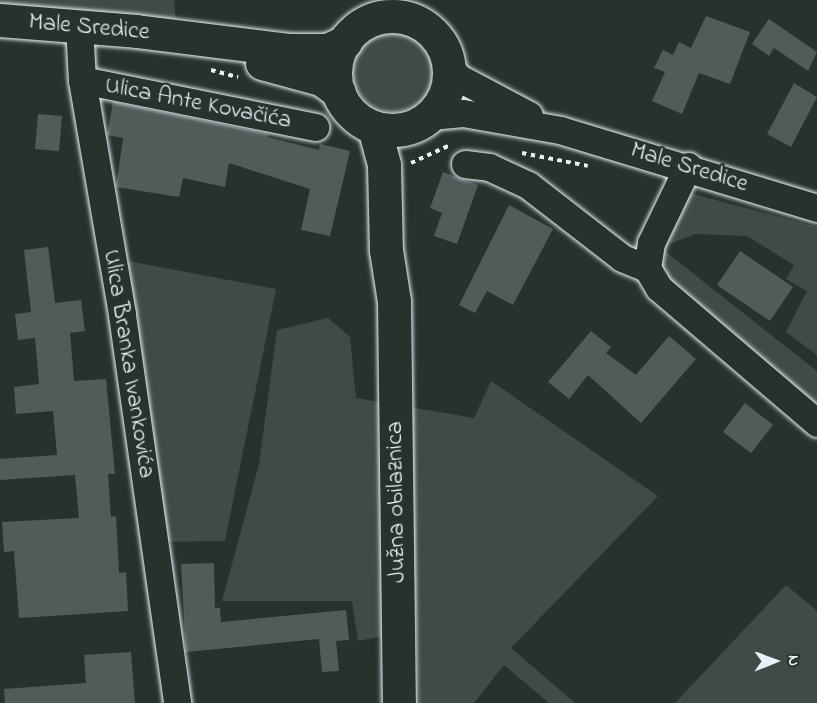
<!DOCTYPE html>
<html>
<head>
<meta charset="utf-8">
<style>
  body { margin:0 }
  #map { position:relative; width:817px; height:703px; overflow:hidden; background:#26332d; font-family:"Indie Flower",sans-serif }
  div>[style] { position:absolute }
  .green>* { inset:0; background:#3e4b47 }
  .round { border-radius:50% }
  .building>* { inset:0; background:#505c59 }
  .path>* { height:4px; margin-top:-2px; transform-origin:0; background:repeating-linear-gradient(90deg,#e8f1f8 0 4.5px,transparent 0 9px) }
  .roads { filter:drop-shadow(0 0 2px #e8f1f8) drop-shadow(0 0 2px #e8f1f8) }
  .minor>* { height:27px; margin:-13.5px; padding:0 13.5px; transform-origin:13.5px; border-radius:13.5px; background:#26332d }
  .major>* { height:33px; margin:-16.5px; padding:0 16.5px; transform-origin:16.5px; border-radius:16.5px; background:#26332d }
  .major>.ring { margin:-16.5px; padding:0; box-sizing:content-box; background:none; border:33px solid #26332d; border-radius:50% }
  span { translate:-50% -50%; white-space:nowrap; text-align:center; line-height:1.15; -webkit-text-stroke:4.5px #26332d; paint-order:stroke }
  .street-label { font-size:24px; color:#e8f1f8 }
  .north { position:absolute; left:745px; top:631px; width:60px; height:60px; -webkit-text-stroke:4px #26332d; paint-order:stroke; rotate:89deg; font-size:16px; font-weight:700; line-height:24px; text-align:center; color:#e8f1f8 }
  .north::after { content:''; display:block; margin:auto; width:21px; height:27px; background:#e8f1f8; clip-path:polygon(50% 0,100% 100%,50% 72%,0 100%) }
</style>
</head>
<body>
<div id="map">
  <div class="green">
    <i style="clip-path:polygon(0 0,174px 0,177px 37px,0 20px)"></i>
    <i class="round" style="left:353px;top:32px;width:80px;height:80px"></i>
    <i style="clip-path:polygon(682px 191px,817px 227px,817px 355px,786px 332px,807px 291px,786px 279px,794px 265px,747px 236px,695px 234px,667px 245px,666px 252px,817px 371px,817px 404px,685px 305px,659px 281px,653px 249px)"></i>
    <i style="clip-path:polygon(112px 258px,276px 289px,225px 541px,154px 542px)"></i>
    <i style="clip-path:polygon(328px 318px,350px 337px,356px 398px,474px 418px,491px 381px,658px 496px,511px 648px,575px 703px,549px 703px,504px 665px,474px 703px,419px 703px,415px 576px,410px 562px,398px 633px,358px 641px,352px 601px,222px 601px,259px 464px,277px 330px)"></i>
    <i style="clip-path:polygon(786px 585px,817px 611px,817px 703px,675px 703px)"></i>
  </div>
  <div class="building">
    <i style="clip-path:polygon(706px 16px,750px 32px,730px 84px,699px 73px,682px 114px,652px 101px,665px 72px,654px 68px,663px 50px,673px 55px,679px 42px,691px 48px)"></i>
    <i style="clip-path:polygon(769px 19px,817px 52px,808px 71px,774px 48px,769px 56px,752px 44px)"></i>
    <i style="clip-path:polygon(794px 83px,817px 97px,791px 147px,767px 134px)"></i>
    <i style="clip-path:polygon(113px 102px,268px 134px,267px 137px,319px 150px,320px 144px,350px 151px,330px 236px,301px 230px,310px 189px,229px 163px,225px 187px,183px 178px,179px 197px,116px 187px,123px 138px,107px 135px)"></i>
    <i style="clip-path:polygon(38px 114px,62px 116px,59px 151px,35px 149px)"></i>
    <i style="clip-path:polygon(443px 172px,478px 185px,457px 244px,434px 236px,442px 213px,430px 208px)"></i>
    <i style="clip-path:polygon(509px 205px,553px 229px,513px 305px,487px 291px,475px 313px,459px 305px)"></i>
    <i style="clip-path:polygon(48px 247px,55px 303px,81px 300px,85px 331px,70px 333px,74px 381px,106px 379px,115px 474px,108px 474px,111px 517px,116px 516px,119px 573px,126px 572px,128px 611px,19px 618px,14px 551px,4px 552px,2px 522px,79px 518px,75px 475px,0 480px,0 459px,57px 455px,53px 411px,16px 414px,14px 387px,39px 384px,35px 338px,18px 340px,15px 314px,31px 312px,24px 250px)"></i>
    <i style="clip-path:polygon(740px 251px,793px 287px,770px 321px,717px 285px)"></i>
    <i style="clip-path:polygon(591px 331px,611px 347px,606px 353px,636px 375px,669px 336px,696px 359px,641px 423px,588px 375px,569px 399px,548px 382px)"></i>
    <i style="clip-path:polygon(745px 403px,773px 425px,751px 453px,723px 432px)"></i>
    <i style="clip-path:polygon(214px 563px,215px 608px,220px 608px,221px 622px,346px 610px,349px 640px,336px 641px,339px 671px,322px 672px,319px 639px,186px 652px,181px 564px)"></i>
    <i style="clip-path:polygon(131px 652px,135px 703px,5px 703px,4px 689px,86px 683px,84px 655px)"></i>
  </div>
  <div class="path">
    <i style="left:211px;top:70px;width:28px;rotate:15deg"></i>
    <i style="left:522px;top:153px;width:67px;rotate:11.1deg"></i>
    <i style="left:411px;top:163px;width:41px;rotate:-24.7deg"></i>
  </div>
  <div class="roads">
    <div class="minor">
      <i style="left:79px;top:25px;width:55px;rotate:86.9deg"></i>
      <i style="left:82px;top:80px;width:238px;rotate:80.3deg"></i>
      <i style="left:122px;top:315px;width:392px;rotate:81.9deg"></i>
      <i style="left:449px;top:67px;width:15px;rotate:48deg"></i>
      <i style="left:459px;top:78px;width:79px;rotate:27.9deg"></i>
      <i style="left:82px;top:80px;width:238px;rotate:11.4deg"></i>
      <i style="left:430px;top:116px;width:33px;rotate:-5deg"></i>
      <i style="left:463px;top:113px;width:98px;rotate:9.9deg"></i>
      <i style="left:560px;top:130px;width:269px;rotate:16.9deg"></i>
      <i style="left:465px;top:164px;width:24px;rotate:7deg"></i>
      <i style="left:489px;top:167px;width:43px;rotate:24.8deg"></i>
      <i style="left:528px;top:185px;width:119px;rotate:37.8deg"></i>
      <i style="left:622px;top:258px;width:27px;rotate:22deg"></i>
      <i style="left:688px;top:166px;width:85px;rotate:115.7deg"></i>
      <i style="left:651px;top:243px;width:25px;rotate:99deg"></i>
      <i style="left:647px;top:268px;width:23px;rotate:59deg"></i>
      <i style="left:659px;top:288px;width:208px;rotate:40.5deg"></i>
    </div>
    <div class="major">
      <i class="ring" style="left:335px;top:16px;width:81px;height:81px"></i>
      <i style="left:0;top:20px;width:136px;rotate:4.6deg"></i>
      <i style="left:136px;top:31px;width:153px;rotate:7.1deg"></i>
      <i style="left:288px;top:50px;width:39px"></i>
      <i style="left:327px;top:50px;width:20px;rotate:-24deg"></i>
      <i style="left:262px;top:63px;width:61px;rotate:15.2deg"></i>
      <i style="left:321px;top:79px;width:22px;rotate:36deg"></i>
      <i style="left:374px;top:127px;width:39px;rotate:75deg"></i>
      <i style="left:384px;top:165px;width:85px;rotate:88.7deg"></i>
      <i style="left:386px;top:250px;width:52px;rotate:81.1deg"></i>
      <i style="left:394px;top:301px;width:402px;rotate:89.3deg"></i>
    </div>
  </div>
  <div class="street-label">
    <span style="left:89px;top:28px;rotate:5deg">Male Sredice</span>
    <span style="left:198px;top:104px;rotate:11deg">Ulica Ante Kovačića</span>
    <span style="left:689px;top:168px;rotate:17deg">Male Sredice</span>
    <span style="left:128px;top:364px;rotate:81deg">Ulica Branka Ivankovića</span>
    <span style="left:397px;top:502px;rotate:-91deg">Južna obilaznica</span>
  </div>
  <div class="north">N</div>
</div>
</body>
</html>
